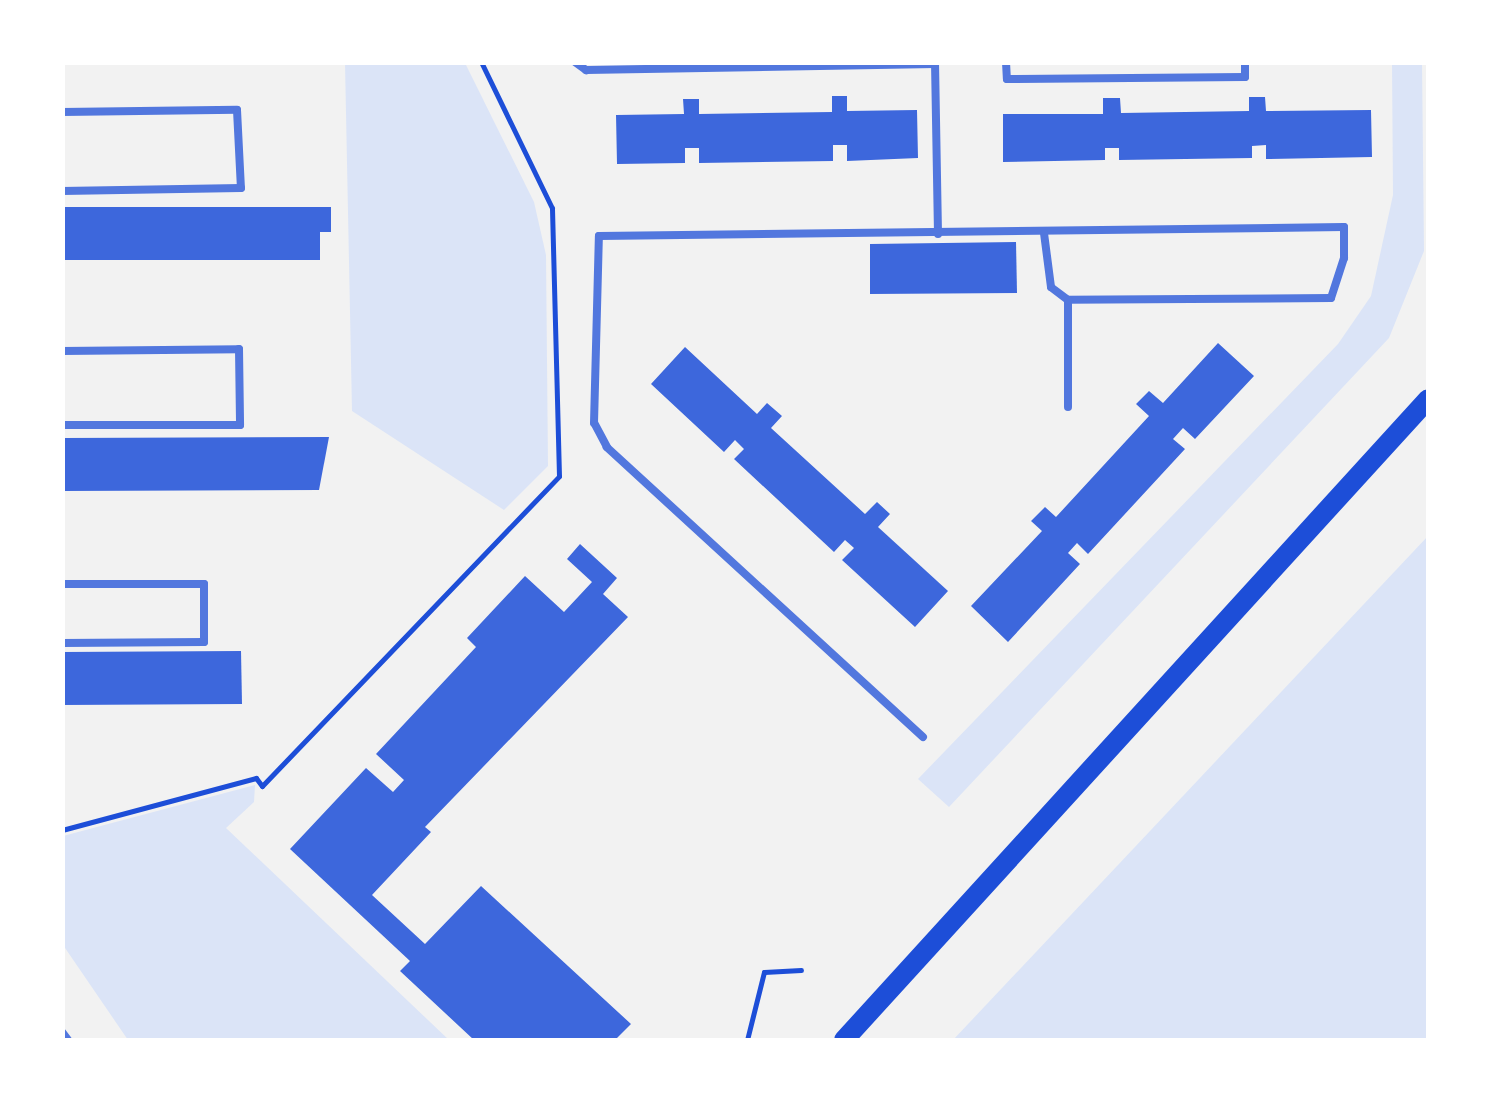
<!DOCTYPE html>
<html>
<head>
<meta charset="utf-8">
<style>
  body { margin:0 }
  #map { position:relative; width:1491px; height:1103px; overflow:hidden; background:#f2f2f2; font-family:Ubuntu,sans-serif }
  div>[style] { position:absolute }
  .green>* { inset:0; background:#dbe4f7 }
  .building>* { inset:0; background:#3d67dc }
  .path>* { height:5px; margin:-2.5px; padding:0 2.5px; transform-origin:2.5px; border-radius:2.5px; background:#1d4ed8 }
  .service>* { height:8px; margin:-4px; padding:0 4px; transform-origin:4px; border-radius:4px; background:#5277de }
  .secondary>* { height:20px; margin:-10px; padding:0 10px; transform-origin:10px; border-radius:10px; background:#1d4ed8 }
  span { translate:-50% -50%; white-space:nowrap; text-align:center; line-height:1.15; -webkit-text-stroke:10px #fff; paint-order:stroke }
  .frame { position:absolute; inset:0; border:65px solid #fff; pointer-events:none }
</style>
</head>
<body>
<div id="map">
  <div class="green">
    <i style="clip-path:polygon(345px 63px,465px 63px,534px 202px,546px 255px,548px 466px,504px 510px,352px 411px)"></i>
    <i style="clip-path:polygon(1392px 63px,1422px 63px,1424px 251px,1389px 338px,949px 807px,918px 779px,1338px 344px,1371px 296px,1393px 195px)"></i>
    <i style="clip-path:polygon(1428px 536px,1428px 1040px,953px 1040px)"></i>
    <i style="clip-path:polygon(255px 785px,254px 802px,226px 828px,449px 1040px,128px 1040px,63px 945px,63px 836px)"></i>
  </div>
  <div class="building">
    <i style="clip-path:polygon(832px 96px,847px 96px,847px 111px,917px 110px,918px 158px,847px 161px,847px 145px,833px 145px,833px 161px,699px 163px,699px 148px,685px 148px,685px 163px,617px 164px,616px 115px,684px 114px,683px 99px,699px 99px,699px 114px,832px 112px)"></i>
    <i style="clip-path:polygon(1249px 97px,1265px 97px,1266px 111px,1371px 110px,1372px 157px,1266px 159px,1266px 145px,1252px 146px,1252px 158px,1119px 160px,1119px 148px,1105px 148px,1105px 160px,1003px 162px,1003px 114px,1103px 114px,1103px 98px,1120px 98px,1121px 113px,1249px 111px)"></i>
    <i style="clip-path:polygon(62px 207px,331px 207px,331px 232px,320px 232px,320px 260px,62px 260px)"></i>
    <i style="clip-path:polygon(1016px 242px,1017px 293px,870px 294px,870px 244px)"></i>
    <i style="clip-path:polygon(1218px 343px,1254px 376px,1195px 439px,1183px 428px,1173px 439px,1185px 449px,1088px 554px,1077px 543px,1068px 553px,1080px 564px,1008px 642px,971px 606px,1042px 531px,1031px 521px,1045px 507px,1056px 517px,1149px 416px,1136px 404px,1149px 391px,1163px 403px)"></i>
    <i style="clip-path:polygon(685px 347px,757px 414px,767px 403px,782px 416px,771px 428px,865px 514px,877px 502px,890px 514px,878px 527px,948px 591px,915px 627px,842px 560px,854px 548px,845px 540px,834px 552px,734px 459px,744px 449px,735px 440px,724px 452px,651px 384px)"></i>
    <i style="clip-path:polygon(329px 437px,319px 490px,62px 491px,62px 438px)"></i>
    <i style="clip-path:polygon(580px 544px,617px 578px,603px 594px,628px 617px,425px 827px,431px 832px,372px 895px,425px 944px,481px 886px,631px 1024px,615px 1040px,474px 1040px,400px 971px,410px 961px,290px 849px,366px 768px,393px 792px,404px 780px,376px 754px,476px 647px,467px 638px,525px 576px,564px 612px,592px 582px,567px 559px)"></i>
    <i style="clip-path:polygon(241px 651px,242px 704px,62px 705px,62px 652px)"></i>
  </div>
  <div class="path">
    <i style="left:62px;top:830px;width:201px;rotate:-15deg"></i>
    <i style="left:256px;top:778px;width:10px;rotate:53deg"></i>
    <i style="left:262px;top:786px;width:429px;rotate:-46.2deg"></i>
    <i style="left:559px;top:476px;width:268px;rotate:-91.5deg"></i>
    <i style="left:552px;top:208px;width:162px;rotate:-115.9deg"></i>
    <i style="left:747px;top:1040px;width:70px;rotate:-76deg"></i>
    <i style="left:764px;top:972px;width:37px;rotate:-3deg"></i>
  </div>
  <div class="service">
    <i style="left:575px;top:62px;width:14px;rotate:36deg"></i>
    <i style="left:586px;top:70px;width:349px;rotate:-1deg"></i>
    <i style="left:935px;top:62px;width:172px;rotate:89deg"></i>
    <i style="left:1006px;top:62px;width:17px;rotate:87deg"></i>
    <i style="left:1007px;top:79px;width:238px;rotate:-0.5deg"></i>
    <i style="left:1245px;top:77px;width:15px;rotate:-90deg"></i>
    <i style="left:62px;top:112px;width:175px;rotate:-0.7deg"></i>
    <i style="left:237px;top:110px;width:78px;rotate:87.1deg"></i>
    <i style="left:241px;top:188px;width:179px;rotate:179deg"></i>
    <i style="left:1068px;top:300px;width:107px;rotate:90deg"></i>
    <i style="left:62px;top:351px;width:177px;rotate:-0.6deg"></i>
    <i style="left:239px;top:349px;width:76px;rotate:89.2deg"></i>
    <i style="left:240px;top:425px;width:178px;rotate:180deg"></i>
    <i style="left:62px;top:584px;width:142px"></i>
    <i style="left:204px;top:584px;width:58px;rotate:90deg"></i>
    <i style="left:204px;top:642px;width:142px;rotate:179.6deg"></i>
    <i style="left:923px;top:737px;width:429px;rotate:-137.5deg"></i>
    <i style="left:607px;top:447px;width:27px;rotate:-118deg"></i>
    <i style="left:594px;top:423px;width:187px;rotate:-88.5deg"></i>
    <i style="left:599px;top:236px;width:745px;rotate:-0.69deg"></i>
    <i style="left:1344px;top:227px;width:31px;rotate:90deg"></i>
    <i style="left:1344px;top:258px;width:42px;rotate:108deg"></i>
    <i style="left:1331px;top:298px;width:263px;rotate:179.6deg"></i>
    <i style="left:1068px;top:300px;width:21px;rotate:-143deg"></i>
    <i style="left:1051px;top:287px;width:54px;rotate:-97.4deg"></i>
    <i style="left:62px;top:1032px;width:10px;rotate:53deg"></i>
  </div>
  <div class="secondary">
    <i style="left:844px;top:1040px;width:867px;rotate:-47.66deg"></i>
  </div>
  <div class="frame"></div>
</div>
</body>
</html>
